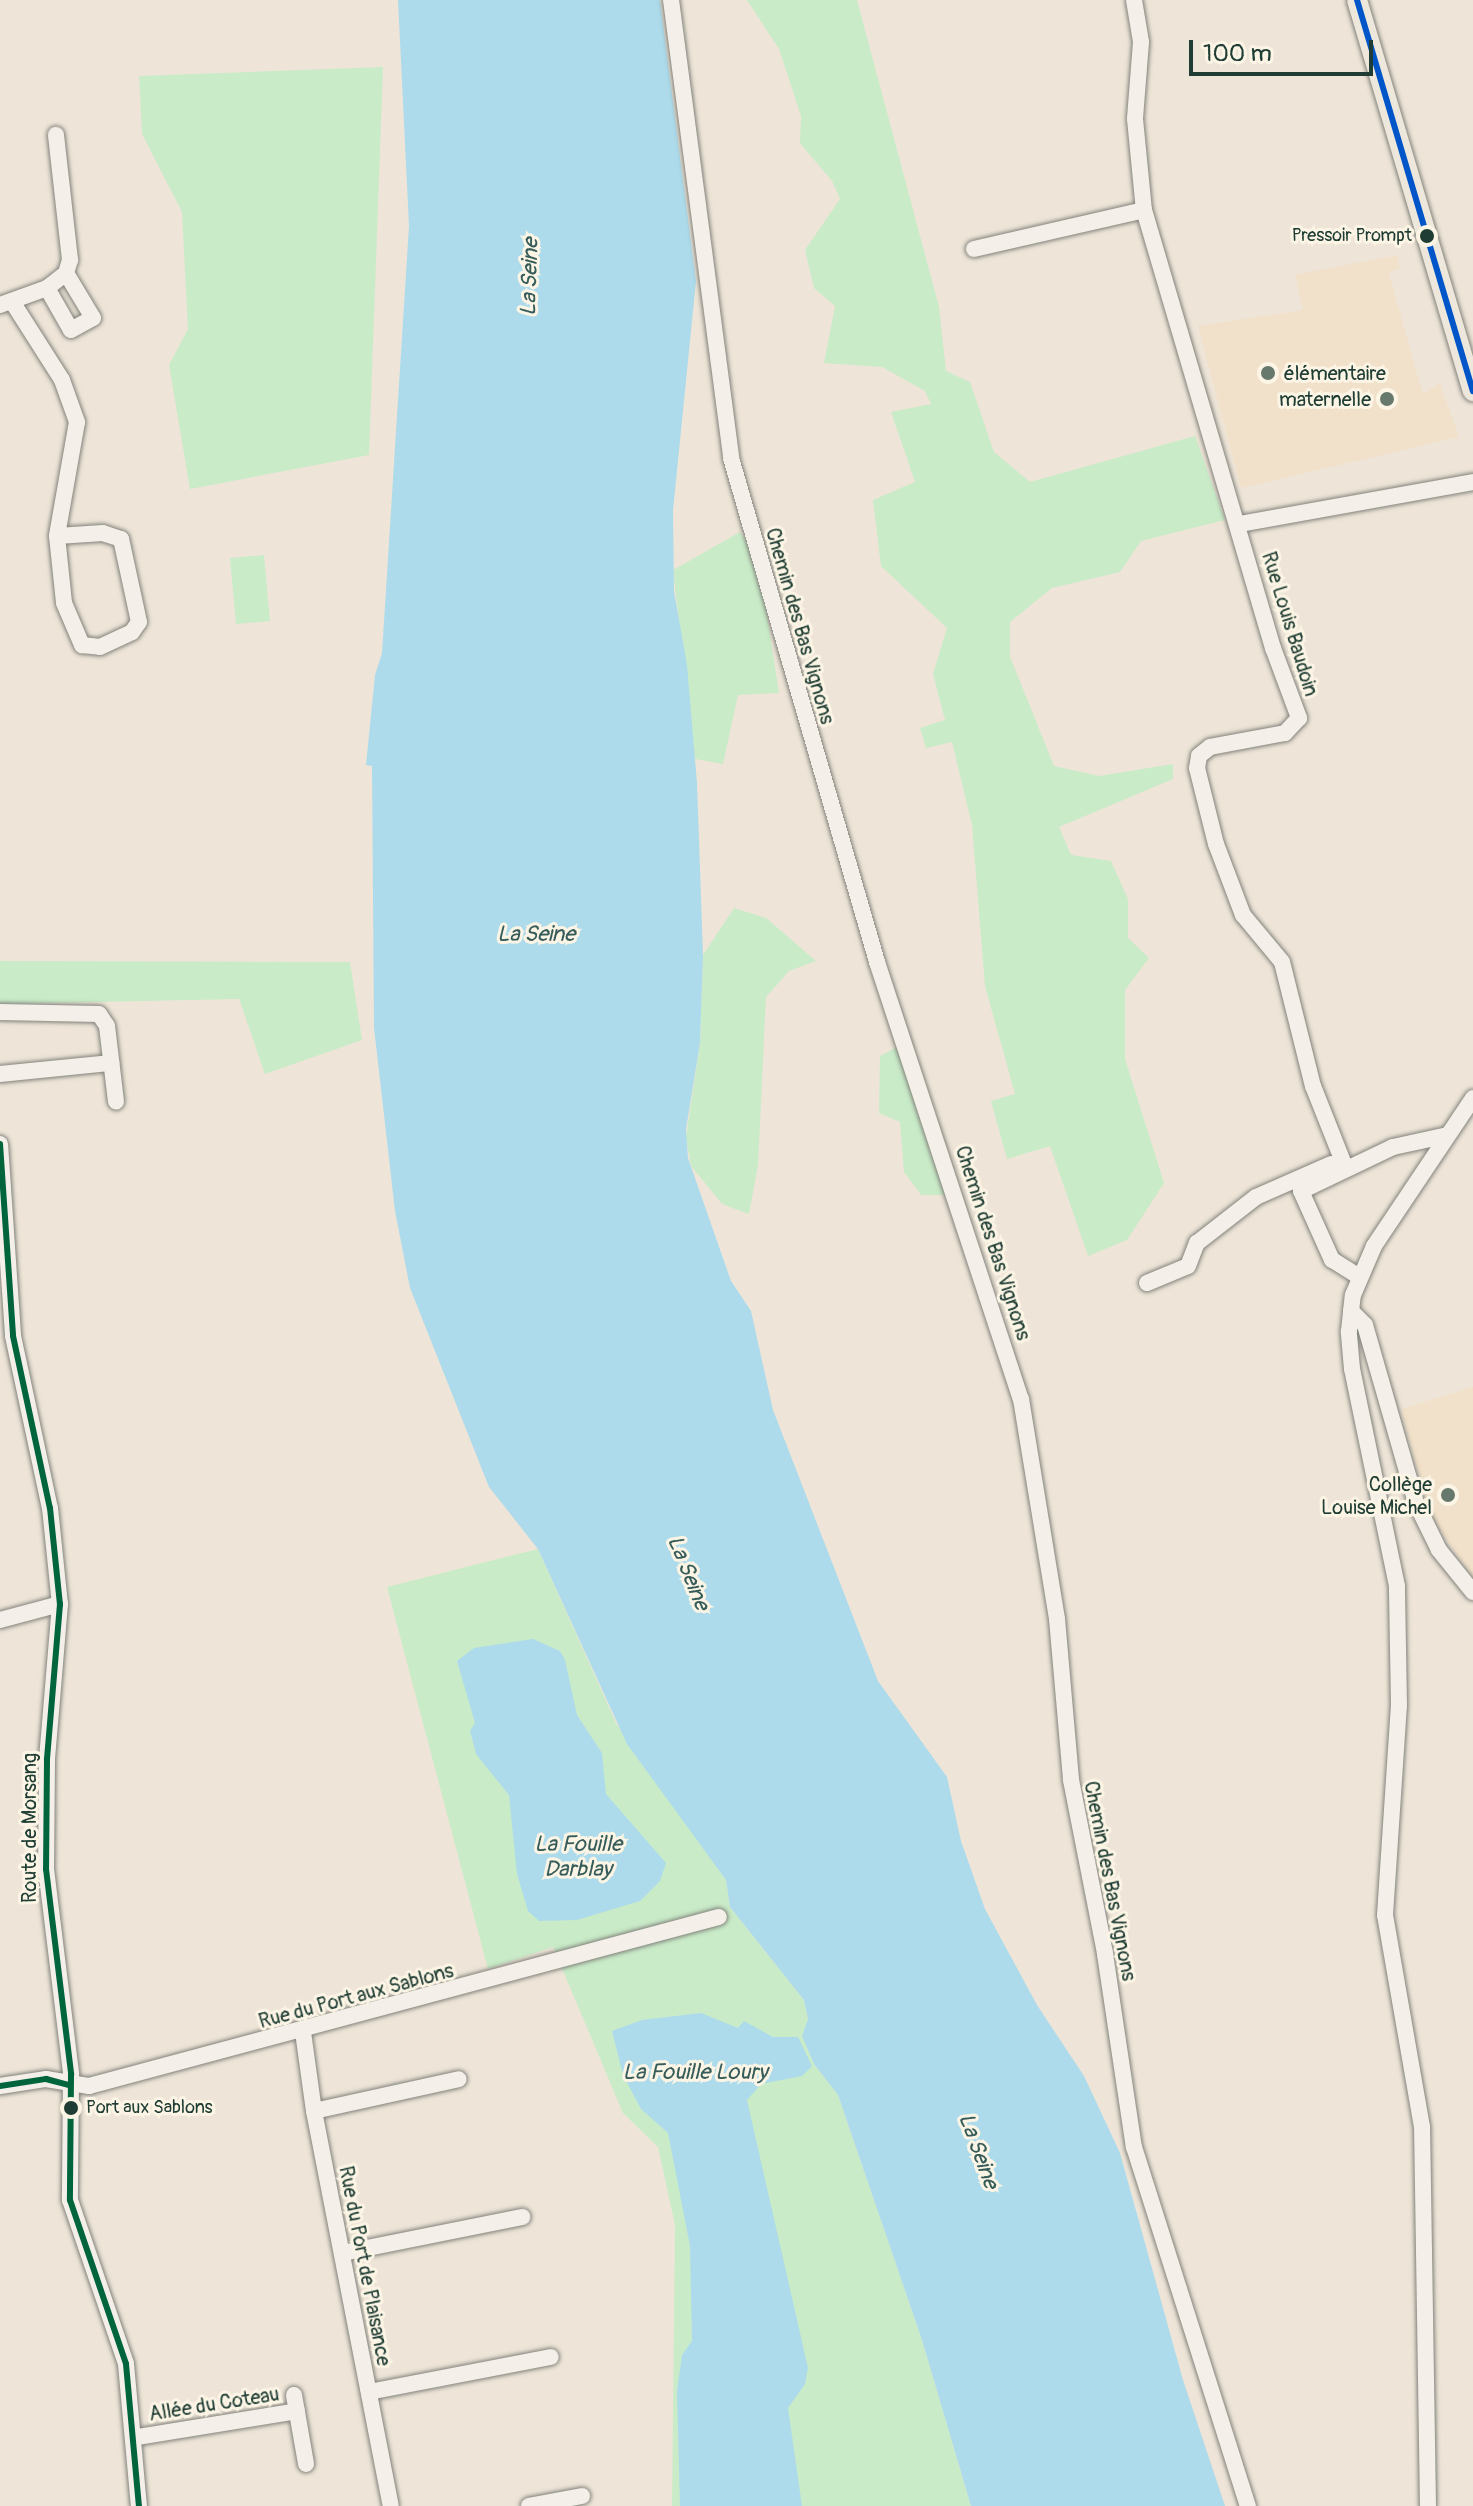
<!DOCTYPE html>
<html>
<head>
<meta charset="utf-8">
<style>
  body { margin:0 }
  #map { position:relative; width:1473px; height:2506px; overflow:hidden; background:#eee5d8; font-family:Pangolin,sans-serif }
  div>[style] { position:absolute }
  .built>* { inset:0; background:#f1e1ca }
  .green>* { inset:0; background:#c9ebc8 }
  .water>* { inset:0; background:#addbeb }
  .roads { filter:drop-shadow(0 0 2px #82837c) drop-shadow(0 0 2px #82837c) }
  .minor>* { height:16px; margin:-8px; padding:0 8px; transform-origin:8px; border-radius:8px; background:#f4f0e9 }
  .major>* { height:20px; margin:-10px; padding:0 10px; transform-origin:10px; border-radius:10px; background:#ede7dc }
  .bus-1>* { height:6px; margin:-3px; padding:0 3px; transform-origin:3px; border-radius:3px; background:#00643c }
  .bus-2>* { height:6px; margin:-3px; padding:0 3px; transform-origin:3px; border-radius:3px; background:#0055c8 }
  .dots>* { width:22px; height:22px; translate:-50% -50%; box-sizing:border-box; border:4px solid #fcf5e5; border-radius:50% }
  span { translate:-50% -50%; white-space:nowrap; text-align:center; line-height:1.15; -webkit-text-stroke:6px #fcf5e5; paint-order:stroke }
  .bus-label { font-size:18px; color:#1f3d34 }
  .right { translate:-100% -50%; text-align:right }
  .left { translate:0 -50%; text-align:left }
  .poi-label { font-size:20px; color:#1f3d34 }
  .street-label { font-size:20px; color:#1f3d34 }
  .water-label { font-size:22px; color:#365c5a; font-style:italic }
  .scale { position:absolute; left:1189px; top:40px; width:184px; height:36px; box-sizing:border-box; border:4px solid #1f3d34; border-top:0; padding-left:10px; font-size:24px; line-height:28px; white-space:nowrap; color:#1f3d34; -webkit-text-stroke:6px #fcf5e5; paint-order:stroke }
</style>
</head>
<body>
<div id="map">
  <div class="built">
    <i style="clip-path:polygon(1398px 255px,1399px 268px,1389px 273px,1423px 395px,1440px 383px,1459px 437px,1241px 488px,1198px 326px,1303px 310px,1295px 275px)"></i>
    <i style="clip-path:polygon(1473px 1387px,1473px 1578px,1429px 1514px,1401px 1409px)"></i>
  </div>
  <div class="green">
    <i style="clip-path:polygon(747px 0,857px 0,939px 307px,946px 371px,970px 382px,994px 452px,1030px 482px,1195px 436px,1225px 520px,1141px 541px,1120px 572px,1052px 588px,1010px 622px,1010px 657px,1054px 766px,1099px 776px,1173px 764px,1173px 779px,1059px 827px,1071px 855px,1111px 861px,1128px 899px,1128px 938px,1149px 958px,1125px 990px,1125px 1059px,1164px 1183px,1127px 1240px,1088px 1256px,1050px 1146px,1007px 1159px,991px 1101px,1015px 1094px,985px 986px,972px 825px,952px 742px,926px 748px,920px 728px,945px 720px,933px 674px,947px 628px,881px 566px,873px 500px,915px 482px,891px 412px,931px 404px,925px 391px,882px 367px,824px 363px,835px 306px,814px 288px,805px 250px,840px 199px,832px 181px,800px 143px,801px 116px,779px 49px)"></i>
    <i style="clip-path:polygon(383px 67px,369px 455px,190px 489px,169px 365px,188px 329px,182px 212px,142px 134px,139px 76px)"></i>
    <i style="clip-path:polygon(740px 532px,758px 556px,779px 693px,738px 695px,723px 764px,695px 759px,673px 570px)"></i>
    <i style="clip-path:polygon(264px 555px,270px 621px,236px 624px,230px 558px)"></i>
    <i style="clip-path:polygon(734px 908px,766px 918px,816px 961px,789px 971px,766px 997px,758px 1165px,749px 1214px,722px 1204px,691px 1166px,686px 1137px,700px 1043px,703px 955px)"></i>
    <i style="clip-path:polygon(0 961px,350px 962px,362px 1040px,265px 1074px,239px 999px,0 1004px)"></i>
    <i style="clip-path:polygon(899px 1046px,950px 1195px,921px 1195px,904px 1172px,900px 1122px,879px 1113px,880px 1056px)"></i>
    <i style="clip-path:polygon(538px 1549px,616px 1723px,726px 1880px,730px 1907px,804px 2000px,808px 2019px,802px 2036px,814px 2064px,838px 2095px,922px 2340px,971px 2506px,672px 2506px,675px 2225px,658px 2147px,623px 2113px,553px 1947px,488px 1969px,387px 1587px)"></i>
  </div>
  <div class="water">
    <i style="clip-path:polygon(398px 0,660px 0,696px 281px,673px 510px,674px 591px,687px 665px,697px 783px,703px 955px,700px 1043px,686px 1129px,688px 1158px,731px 1281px,751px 1311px,773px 1410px,878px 1681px,947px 1777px,961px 1841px,985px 1909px,1037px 2005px,1084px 2076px,1120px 2153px,1183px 2380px,1225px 2506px,971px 2506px,922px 2340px,838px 2095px,814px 2064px,802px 2036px,808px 2019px,804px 2000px,730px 1907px,726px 1880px,627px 1744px,538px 1549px,489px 1487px,410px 1288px,395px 1211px,374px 1028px,372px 766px,366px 765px,375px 675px,382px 653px,409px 226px)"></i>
    <i style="clip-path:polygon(533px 1639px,560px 1651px,565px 1660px,577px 1715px,602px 1753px,606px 1794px,666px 1863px,660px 1881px,640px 1901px,577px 1920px,539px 1921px,528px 1911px,517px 1874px,509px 1795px,476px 1754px,470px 1731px,475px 1723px,457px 1661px,474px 1648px)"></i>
    <i style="clip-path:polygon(701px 2013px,738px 2028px,744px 2021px,773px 2037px,798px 2037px,812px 2066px,802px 2076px,761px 2084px,747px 2100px,808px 2368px,805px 2384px,788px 2408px,802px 2506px,680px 2506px,677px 2391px,682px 2355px,692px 2341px,690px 2246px,668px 2133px,641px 2109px,623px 2075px,612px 2031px,642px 2020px)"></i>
  </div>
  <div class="roads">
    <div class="minor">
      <i style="left:671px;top:0;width:462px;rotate:82.5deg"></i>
      <i style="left:731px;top:458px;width:525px;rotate:73.84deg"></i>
      <i style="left:877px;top:962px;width:460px;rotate:71.8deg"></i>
      <i style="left:1021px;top:1399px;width:223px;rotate:80.7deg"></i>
      <i style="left:1057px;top:1619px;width:162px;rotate:85deg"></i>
      <i style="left:1071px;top:1780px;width:177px;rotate:78.9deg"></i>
      <i style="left:1105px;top:1954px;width:195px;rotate:81.5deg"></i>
      <i style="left:1134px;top:2147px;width:377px;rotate:72.4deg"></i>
      <i style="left:1134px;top:0;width:43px;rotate:80.5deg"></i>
      <i style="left:1141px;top:42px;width:77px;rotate:94.5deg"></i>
      <i style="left:1135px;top:119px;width:91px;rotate:84.4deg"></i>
      <i style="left:1144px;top:210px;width:457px;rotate:73.6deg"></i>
      <i style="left:1273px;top:648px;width:75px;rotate:69.6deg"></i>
      <i style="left:1299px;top:718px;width:21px;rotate:133deg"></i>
      <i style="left:1285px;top:733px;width:76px;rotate:169.4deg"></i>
      <i style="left:1210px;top:747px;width:14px;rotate:141deg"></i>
      <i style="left:1199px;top:756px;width:12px;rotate:99deg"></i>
      <i style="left:1197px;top:768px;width:78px;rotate:76deg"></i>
      <i style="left:1216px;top:844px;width:76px;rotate:69.2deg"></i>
      <i style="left:1243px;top:915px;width:61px;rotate:50.3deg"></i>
      <i style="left:1282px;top:962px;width:128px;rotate:76deg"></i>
      <i style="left:1313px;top:1086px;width:87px;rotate:68.4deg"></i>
      <i style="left:974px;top:249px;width:174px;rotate:-12.9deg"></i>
      <i style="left:47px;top:288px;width:48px;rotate:60.3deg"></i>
      <i style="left:71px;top:330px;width:25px;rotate:-29deg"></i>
      <i style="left:93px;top:318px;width:52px;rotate:-121deg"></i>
      <i style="left:13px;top:303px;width:91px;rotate:57.5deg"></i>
      <i style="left:62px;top:380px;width:45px;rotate:70.3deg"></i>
      <i style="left:77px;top:422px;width:116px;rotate:100deg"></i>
      <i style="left:57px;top:536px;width:67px;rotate:84deg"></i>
      <i style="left:64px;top:603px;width:46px;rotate:66.8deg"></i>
      <i style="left:82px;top:645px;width:18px;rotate:6deg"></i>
      <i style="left:100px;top:647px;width:35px;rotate:-25deg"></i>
      <i style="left:132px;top:632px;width:12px;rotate:-55deg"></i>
      <i style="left:139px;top:622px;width:85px;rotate:-102.2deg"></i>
      <i style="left:121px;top:539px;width:19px;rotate:-162deg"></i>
      <i style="left:103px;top:533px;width:46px;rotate:176.3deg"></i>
      <i style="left:0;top:305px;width:50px;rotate:-19.9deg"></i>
      <i style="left:47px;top:288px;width:24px;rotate:-38deg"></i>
      <i style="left:66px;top:273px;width:14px;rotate:-73deg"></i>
      <i style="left:70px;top:260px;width:126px;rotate:-96.4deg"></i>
      <i style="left:1240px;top:524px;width:237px;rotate:-10.2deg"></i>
      <i style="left:0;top:1012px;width:99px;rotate:1.2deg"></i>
      <i style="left:99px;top:1014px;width:14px;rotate:56deg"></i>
      <i style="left:107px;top:1026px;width:76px;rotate:83.2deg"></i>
      <i style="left:0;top:1074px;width:112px;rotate:-5.7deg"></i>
      <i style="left:0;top:1144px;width:192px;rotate:86.1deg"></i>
      <i style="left:13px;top:1336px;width:176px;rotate:77.9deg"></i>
      <i style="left:50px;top:1508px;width:97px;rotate:84.1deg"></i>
      <i style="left:60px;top:1604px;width:156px;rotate:94.8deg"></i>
      <i style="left:47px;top:1759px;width:110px;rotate:90.5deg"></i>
      <i style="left:46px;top:1869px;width:207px;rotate:83deg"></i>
      <i style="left:71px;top:2074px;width:126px;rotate:90.5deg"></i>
      <i style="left:70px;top:2200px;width:173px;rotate:71.1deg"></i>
      <i style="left:126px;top:2364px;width:143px;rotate:84.8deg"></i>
      <i style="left:1358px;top:1276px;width:31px;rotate:-148deg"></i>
      <i style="left:1332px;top:1260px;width:76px;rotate:-114.2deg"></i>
      <i style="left:1301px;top:1191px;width:102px;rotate:-25.6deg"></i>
      <i style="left:1393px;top:1147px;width:56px;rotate:-12.3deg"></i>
      <i style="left:1147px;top:1283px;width:44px;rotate:-22.5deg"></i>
      <i style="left:1188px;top:1266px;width:25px;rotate:-69deg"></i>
      <i style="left:1197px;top:1243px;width:75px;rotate:-37.9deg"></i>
      <i style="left:1256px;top:1197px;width:82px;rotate:-23.7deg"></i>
      <i style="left:1351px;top:1311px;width:20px;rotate:45deg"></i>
      <i style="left:1365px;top:1325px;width:185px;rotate:74deg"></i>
      <i style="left:1416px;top:1503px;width:52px;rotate:63.9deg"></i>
      <i style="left:1439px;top:1550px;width:54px;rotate:51deg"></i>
      <i style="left:0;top:1620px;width:62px;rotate:-14.9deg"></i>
      <i style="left:303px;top:2032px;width:80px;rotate:82.1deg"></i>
      <i style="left:314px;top:2111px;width:402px;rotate:79deg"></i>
      <i style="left:0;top:2086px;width:47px;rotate:-8.7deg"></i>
      <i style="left:46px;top:2079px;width:44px;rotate:9.2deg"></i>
      <i style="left:89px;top:2086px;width:652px;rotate:-15.02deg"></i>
      <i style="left:314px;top:2111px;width:148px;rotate:-12.4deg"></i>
      <i style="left:342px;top:2253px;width:184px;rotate:-11.3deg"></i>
      <i style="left:369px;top:2392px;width:185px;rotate:-10.9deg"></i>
      <i style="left:294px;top:2395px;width:70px;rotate:80.1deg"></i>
      <i style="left:137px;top:2437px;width:162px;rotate:-9.2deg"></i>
      <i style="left:529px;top:2506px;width:54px;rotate:-10.7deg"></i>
      <i style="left:1428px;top:2506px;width:379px;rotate:-90.9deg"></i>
      <i style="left:1422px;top:2127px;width:215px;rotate:-99.9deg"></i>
      <i style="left:1385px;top:1915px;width:209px;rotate:-86.2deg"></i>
      <i style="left:1399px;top:1706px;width:120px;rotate:-91deg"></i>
      <i style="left:1397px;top:1586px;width:222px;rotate:-101.7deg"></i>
      <i style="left:1352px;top:1369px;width:38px;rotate:-95deg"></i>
      <i style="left:1349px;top:1331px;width:36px;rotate:-84deg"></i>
      <i style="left:1353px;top:1295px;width:53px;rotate:-66.8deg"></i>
      <i style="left:1374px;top:1246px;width:178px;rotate:-56.2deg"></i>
    </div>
    <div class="major">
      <i style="left:1357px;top:0;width:408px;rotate:73.5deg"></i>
    </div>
  </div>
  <div class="bus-1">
    <i style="left:0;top:1144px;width:192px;rotate:86.1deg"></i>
    <i style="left:13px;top:1336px;width:176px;rotate:77.9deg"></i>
    <i style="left:50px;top:1508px;width:97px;rotate:84.1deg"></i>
    <i style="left:60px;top:1604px;width:156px;rotate:94.8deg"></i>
    <i style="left:47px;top:1759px;width:110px;rotate:90.5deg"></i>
    <i style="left:46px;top:1869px;width:207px;rotate:83deg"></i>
    <i style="left:71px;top:2074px;width:126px;rotate:90.5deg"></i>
    <i style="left:70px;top:2200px;width:173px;rotate:71.1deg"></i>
    <i style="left:126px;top:2364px;width:143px;rotate:84.8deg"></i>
    <i style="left:0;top:2086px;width:47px;rotate:-8.7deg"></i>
    <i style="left:46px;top:2079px;width:24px;rotate:15deg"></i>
  </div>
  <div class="bus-2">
    <i style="left:1357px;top:0;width:408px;rotate:73.5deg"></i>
  </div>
  <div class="dots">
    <i style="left:1427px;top:236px;background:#1f3d34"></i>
    <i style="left:1268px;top:373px;background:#67786d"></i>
    <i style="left:1387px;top:399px;background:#67786d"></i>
    <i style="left:1448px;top:1495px;background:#67786d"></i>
    <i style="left:71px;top:2108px;background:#1f3d34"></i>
  </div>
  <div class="bus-label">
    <span class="right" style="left:1412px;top:236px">Pressoir Prompt</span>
    <span class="left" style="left:86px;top:2108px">Port aux Sablons</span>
  </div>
  <div class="poi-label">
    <span class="left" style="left:1284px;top:373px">élémentaire</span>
    <span class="right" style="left:1371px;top:399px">maternelle</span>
    <span class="right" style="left:1432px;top:1496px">Collège<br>Louise Michel</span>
  </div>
  <div class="street-label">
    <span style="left:1290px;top:624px;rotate:73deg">Rue Louis Baudoin</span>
    <span style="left:800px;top:626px;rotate:74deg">Chemin des Bas Vignons</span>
    <span style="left:993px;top:1243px;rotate:72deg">Chemin des Bas Vignons</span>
    <span style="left:29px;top:1828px;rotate:-90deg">Route de Morsang</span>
    <span style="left:1110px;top:1881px;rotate:79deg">Chemin des Bas Vignons</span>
    <span style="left:356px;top:1996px;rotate:-15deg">Rue du Port aux Sablons</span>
    <span style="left:365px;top:2266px;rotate:79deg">Rue du Port de Plaisance</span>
    <span style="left:214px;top:2404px;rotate:-9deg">Allée du Coteau</span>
  </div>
  <div class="water-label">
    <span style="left:530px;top:277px;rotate:-88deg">La Seine</span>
    <span style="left:536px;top:935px">La Seine</span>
    <span style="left:688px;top:1573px;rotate:68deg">La Seine</span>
    <span style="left:578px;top:1857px">La Fouille<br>Darblay</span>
    <span style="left:695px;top:2073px">La Fouille Loury</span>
    <span style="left:978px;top:2151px;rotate:70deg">La Seine</span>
  </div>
  <div class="scale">100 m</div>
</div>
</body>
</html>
